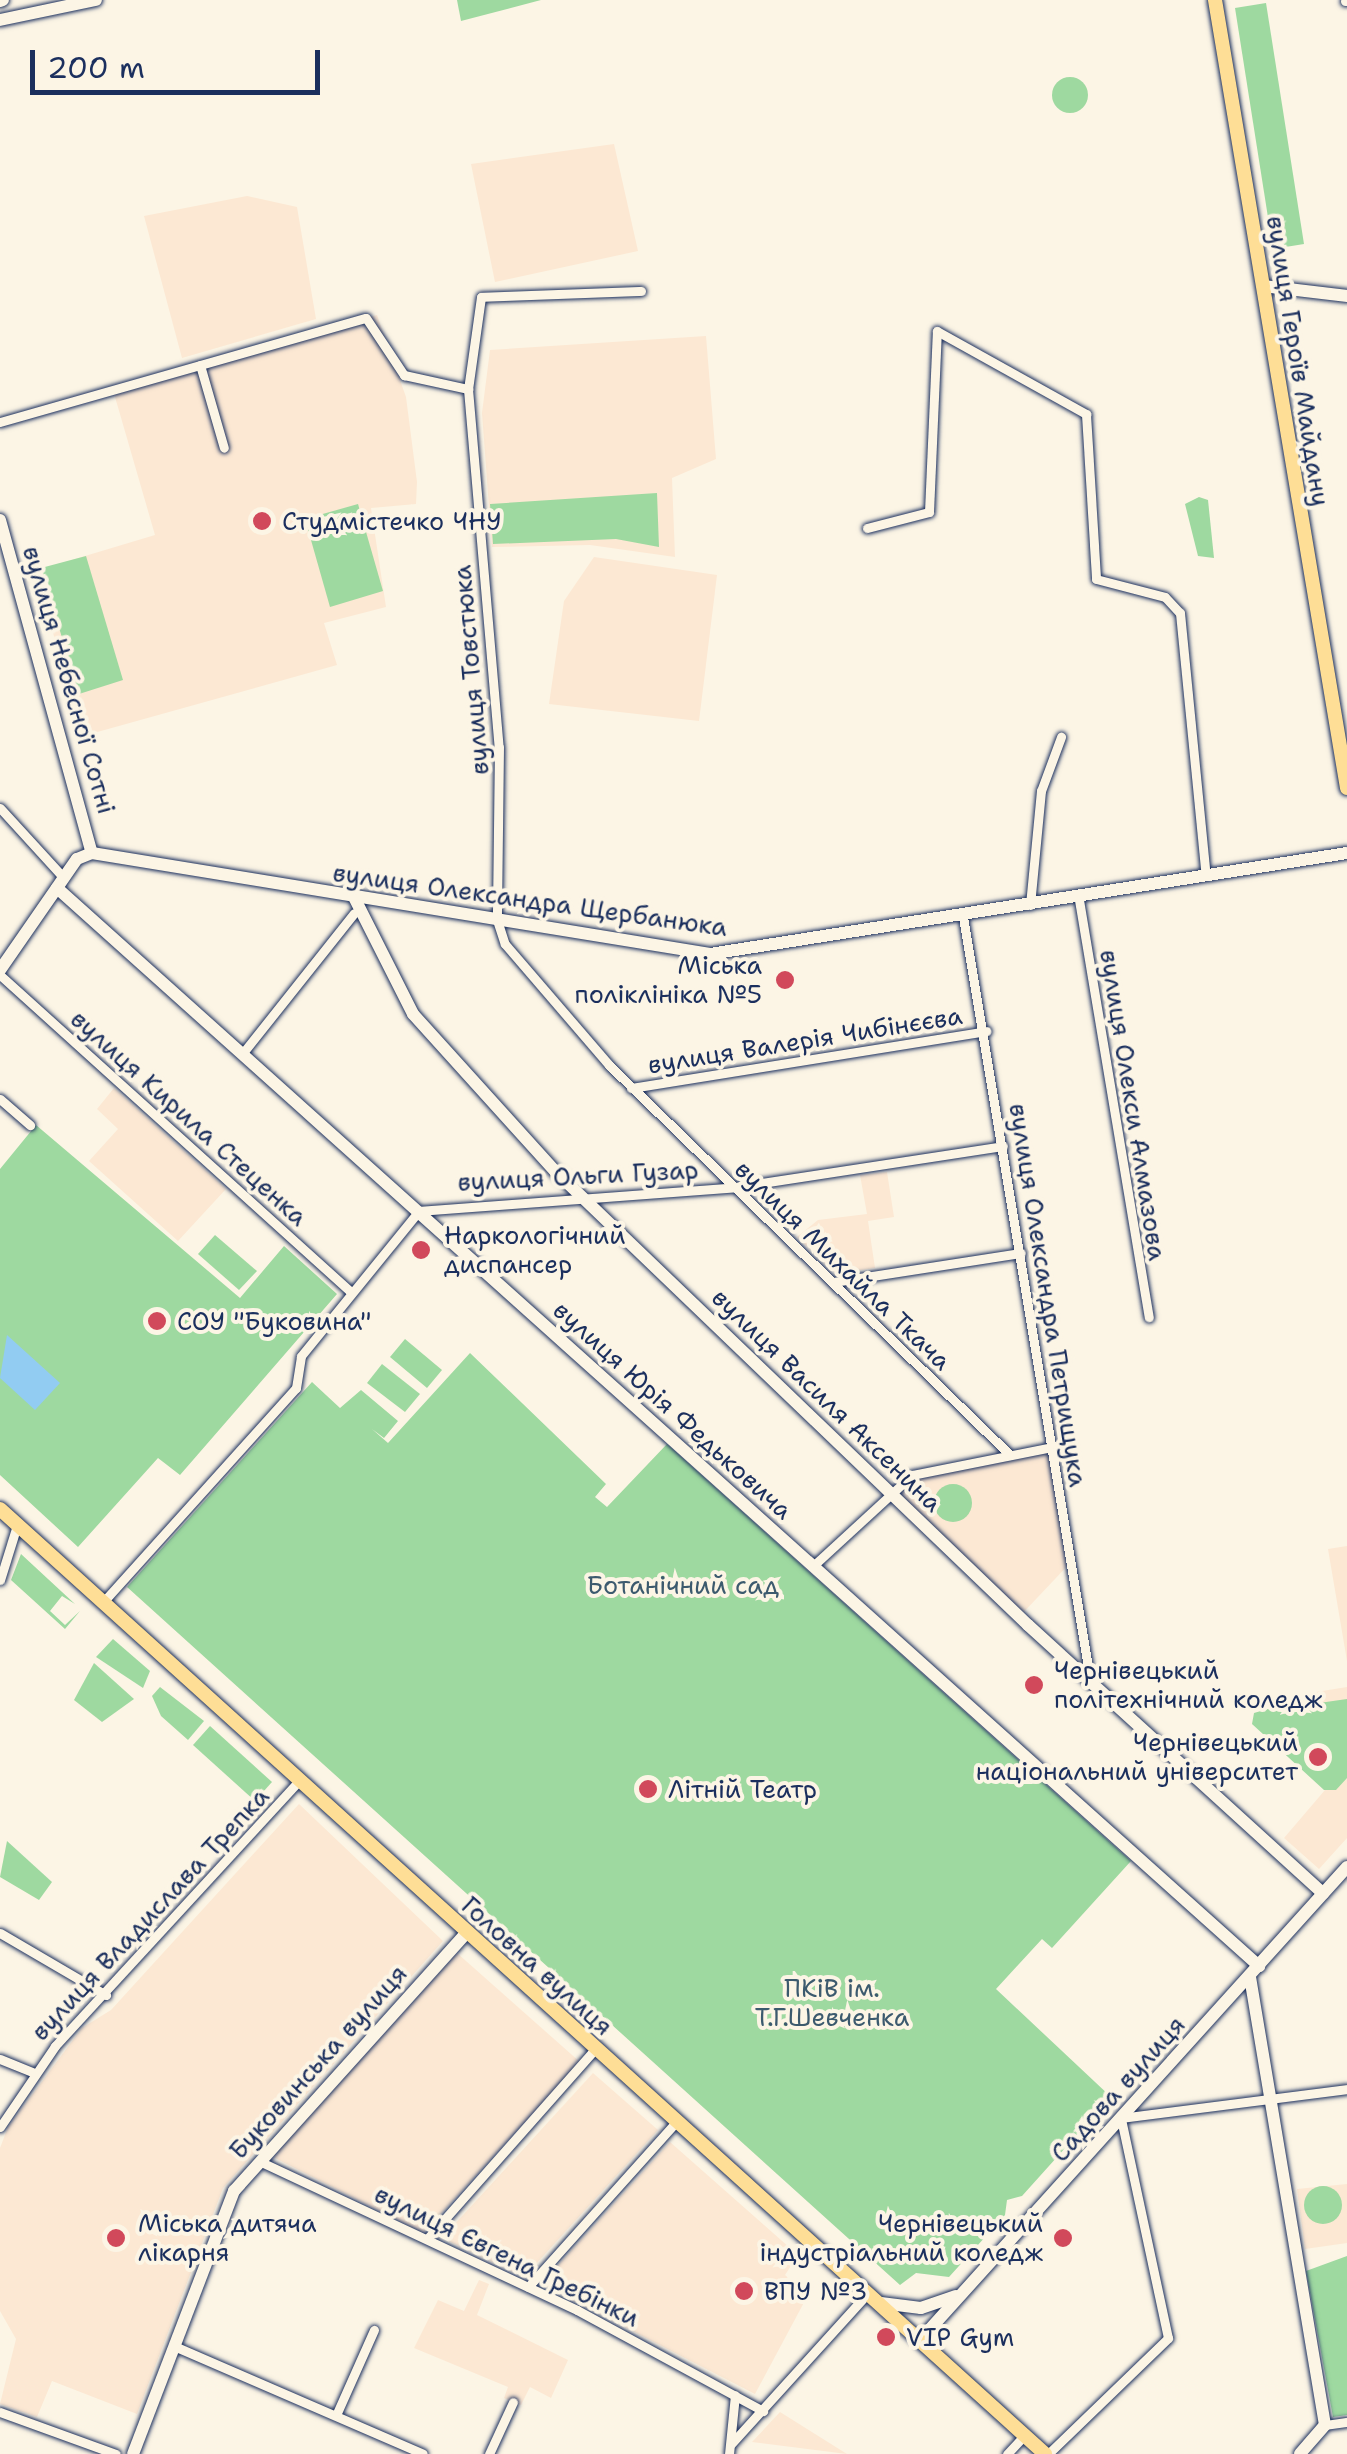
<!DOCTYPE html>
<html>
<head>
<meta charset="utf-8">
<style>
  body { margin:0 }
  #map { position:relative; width:1347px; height:2454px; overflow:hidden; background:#fcf5e5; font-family:"Shantell Sans",sans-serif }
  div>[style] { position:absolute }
  .built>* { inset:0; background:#fce8d3 }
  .green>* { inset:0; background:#9ed9a0 }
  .round { border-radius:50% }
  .water>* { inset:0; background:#92ccf2 }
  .roads { filter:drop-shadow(0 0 2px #1b2f5e) drop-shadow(0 0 2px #1b2f5e) }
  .street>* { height:9px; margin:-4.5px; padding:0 4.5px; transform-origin:4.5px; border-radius:4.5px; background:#fcf5e5 }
  .secondary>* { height:12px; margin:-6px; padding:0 6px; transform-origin:6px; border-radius:6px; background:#fcf5e5 }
  .primary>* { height:14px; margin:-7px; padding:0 7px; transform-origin:7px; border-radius:7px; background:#fede96 }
  .dots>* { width:28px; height:28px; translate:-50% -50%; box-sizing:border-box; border:5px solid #fcf5e5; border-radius:50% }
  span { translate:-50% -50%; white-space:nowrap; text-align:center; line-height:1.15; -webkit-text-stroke:8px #fcf5e5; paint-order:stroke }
  .street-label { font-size:25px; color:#1b2f5e }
  .poi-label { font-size:25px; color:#1b2f5e }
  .left { translate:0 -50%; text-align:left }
  .right { translate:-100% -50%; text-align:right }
  .park-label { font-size:25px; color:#3c5a6e }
  .scale { position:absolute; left:30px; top:50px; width:290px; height:45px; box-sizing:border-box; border:5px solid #1b2f5e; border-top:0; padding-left:12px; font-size:30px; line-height:35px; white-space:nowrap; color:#1b2f5e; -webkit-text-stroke:8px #fcf5e5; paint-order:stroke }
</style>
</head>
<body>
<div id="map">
  <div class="built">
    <i style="clip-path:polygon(614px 144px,638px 251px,495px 282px,471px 164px)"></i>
    <i style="clip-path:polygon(247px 196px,297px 207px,316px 319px,182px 358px,144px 216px)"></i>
    <i style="clip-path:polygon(377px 315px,406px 397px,417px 482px,416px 504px,371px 508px,386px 607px,324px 623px,337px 665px,83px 736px,35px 571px,155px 535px,113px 390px)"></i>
    <i style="clip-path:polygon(706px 336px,716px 459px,672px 478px,675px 557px,590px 545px,492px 547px,482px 413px,490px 350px)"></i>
    <i style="clip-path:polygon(594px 557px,717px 575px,699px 721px,549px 704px,564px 601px)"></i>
    <i style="clip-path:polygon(114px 1088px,226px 1189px,178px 1241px,89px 1161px,118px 1129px,97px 1109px)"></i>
    <i style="clip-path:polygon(887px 1172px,894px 1217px,868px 1221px,875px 1268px,836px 1274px,797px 1237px,818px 1220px,867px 1214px,860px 1175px)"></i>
    <i style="clip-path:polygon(1053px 1447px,1072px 1561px,1020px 1616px,888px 1489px,912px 1475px)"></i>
    <i style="clip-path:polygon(1347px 1546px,1347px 1661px,1328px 1549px)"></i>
    <i style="clip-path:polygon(1347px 1687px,1347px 1838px,1319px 1869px,1284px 1838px,1325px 1790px,1285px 1697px)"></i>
    <i style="clip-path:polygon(299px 1804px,443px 1941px,223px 2188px,137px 2414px,52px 2381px,37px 2417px,0 2404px,16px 2339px,0 2311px,0 2148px,8px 2127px,82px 2028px,111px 2010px)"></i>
    <i style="clip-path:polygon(457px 1953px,580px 2062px,423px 2233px,273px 2157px)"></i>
    <i style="clip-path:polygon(593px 2073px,658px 2130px,524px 2277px,442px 2238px)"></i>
    <i style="clip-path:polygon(670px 2142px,798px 2255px,785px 2275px,808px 2295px,755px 2394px,541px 2284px)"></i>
    <i style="clip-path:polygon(1347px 2184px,1347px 2243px,1305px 2249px,1297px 2189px)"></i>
    <i style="clip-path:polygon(479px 2280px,489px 2284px,477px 2315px,568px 2360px,551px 2398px,530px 2387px,521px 2405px,504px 2398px,508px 2387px,414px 2348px,438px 2300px,464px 2311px)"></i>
    <i style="clip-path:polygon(780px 2412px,847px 2454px,752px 2442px)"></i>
  </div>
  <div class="green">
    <i style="clip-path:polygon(457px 0,541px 0,461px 21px)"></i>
    <i style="clip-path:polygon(1266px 3px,1304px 244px,1273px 249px,1235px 8px)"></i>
    <i class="round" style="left:1052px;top:77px;width:36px;height:36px"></i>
    <i style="clip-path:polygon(657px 493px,659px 547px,616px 539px,493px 544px,490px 504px)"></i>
    <i style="clip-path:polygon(1199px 497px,1208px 500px,1214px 558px,1198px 556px,1185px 504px)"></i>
    <i style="clip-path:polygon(358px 504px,383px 591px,330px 607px,305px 519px)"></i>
    <i style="clip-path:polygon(86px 556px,123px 680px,79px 694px,41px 568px)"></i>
    <i style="clip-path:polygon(36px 1125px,240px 1298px,284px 1246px,337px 1294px,180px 1475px,158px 1458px,78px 1547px,0 1475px,0 1169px)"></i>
    <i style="clip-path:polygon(215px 1235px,257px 1271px,239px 1290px,198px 1254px)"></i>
    <i style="clip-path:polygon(405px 1339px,442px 1370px,427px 1388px,390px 1357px)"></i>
    <i style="clip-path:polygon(470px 1353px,606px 1484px,595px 1497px,607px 1507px,667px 1444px,1131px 1861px,1052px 1948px,1042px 1939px,996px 1989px,1111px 2097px,1022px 2196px,1007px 2200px,1005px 2215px,949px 2277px,916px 2273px,900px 2285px,127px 1587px,312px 1382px,340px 1408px,361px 1390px,398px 1421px,384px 1438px,372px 1429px,388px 1443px)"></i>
    <i style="clip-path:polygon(382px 1364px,420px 1394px,405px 1412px,367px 1383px)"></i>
    <i class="round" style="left:934px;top:1484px;width:38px;height:38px"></i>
    <i style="clip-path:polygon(21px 1554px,75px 1604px,62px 1596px,50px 1611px,65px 1625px,80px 1611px,65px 1629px,11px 1580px)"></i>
    <i style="clip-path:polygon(113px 1639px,150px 1671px,143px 1688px,96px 1657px)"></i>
    <i style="clip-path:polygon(94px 1663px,134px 1699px,102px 1722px,74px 1700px)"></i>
    <i style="clip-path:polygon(160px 1687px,204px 1721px,188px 1740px,161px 1716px,152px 1696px)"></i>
    <i style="clip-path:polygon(1309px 1697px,1312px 1704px,1347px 1699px,1347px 1778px,1336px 1790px,1324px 1790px,1252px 1724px,1254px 1713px)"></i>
    <i style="clip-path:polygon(210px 1726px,272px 1782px,255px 1801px,193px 1745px)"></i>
    <i style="clip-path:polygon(7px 1841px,52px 1882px,39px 1900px,0 1877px)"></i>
    <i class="round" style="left:1304px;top:2186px;width:38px;height:38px"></i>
    <i style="clip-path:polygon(1347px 2256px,1347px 2415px,1333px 2417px,1306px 2271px)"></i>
  </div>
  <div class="water">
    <i style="clip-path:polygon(7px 1335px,60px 1383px,35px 1410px,0 1378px)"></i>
  </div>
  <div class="roads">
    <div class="street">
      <i style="left:1345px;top:1px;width:2px"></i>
      <i style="left:641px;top:291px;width:160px;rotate:177.9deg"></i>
      <i style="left:481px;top:297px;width:93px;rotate:98deg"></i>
      <i style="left:468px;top:389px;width:359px;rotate:85.1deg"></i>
      <i style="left:499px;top:747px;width:173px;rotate:90.7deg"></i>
      <i style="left:497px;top:920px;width:25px;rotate:72deg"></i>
      <i style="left:505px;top:944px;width:160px;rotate:49.3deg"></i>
      <i style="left:609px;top:1065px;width:559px;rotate:44.2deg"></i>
      <i style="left:200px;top:365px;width:86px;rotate:73.9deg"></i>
      <i style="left:0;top:422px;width:380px;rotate:-15.9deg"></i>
      <i style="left:366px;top:318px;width:69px;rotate:56.3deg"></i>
      <i style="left:404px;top:375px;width:66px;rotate:12.3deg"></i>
      <i style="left:867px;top:528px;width:64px;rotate:-14.5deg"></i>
      <i style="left:929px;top:512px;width:181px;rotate:-87.5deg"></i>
      <i style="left:937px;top:331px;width:171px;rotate:29.1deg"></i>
      <i style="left:1086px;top:414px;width:165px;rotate:86.5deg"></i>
      <i style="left:1096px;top:579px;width:71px;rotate:14.6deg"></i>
      <i style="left:1165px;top:597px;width:22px;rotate:47deg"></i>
      <i style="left:1180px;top:613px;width:264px;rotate:84.4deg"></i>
      <i style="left:0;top:808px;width:95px;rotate:47.6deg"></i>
      <i style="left:1079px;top:900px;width:423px;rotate:80.5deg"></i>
      <i style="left:1030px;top:905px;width:115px;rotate:-84.5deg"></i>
      <i style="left:1041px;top:791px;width:58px;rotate:-69.7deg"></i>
      <i style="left:963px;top:917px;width:773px;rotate:80.54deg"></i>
      <i style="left:0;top:975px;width:472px;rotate:42.1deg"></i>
      <i style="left:242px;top:1054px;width:180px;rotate:-51.5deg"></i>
      <i style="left:631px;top:1088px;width:360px;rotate:-9.1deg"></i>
      <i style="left:0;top:1099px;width:40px;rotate:41deg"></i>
      <i style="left:833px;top:1282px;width:190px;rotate:-8.8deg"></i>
      <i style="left:813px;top:1566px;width:134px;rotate:-42.6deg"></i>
      <i style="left:912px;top:1475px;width:143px;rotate:-11.3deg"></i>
      <i style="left:0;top:1580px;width:58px;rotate:-72.8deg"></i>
      <i style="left:104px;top:1601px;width:287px;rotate:-48deg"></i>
      <i style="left:296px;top:1388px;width:32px;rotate:-81deg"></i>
      <i style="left:301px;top:1356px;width:187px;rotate:-50.9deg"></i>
      <i style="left:419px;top:1211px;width:317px;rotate:-4.3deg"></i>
      <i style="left:735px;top:1187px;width:271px;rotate:-8.7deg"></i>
      <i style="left:0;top:1933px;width:123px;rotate:30.3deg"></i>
      <i style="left:0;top:2059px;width:35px;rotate:22deg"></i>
      <i style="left:1121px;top:2118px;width:228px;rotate:-7.3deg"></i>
      <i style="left:0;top:2127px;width:98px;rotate:-55.8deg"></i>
      <i style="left:55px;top:2046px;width:360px;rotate:-47.4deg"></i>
      <i style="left:259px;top:2161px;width:351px;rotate:25.1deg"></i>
      <i style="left:577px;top:2310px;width:212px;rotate:28.5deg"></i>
      <i style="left:427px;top:2239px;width:255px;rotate:-48.5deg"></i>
      <i style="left:528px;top:2287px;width:222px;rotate:-48.1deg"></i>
      <i style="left:174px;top:2346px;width:271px;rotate:23.4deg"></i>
      <i style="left:0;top:2412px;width:123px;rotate:19.9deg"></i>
      <i style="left:337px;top:2413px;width:91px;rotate:-66deg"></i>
      <i style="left:1325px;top:2425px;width:22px;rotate:-8deg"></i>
      <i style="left:731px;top:2444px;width:204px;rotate:-47.8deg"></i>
      <i style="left:489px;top:2454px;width:57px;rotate:-65.2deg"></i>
      <i style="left:729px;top:2454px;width:59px;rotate:-84.2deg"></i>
      <i style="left:1007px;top:2454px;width:26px;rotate:-47deg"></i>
      <i style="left:1048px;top:2454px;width:167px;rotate:-44deg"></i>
      <i style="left:1168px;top:2338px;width:225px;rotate:-102.1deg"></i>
    </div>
    <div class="secondary">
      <i style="left:0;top:1px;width:3px;rotate:-18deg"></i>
      <i style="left:0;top:20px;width:98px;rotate:-11.8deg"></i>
      <i style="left:1263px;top:286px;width:85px;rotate:6.8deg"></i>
      <i style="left:0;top:520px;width:345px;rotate:74.6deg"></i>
      <i style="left:57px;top:888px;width:1615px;rotate:41.89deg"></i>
      <i style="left:354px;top:897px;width:131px;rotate:63.2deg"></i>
      <i style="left:413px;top:1014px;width:212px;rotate:47.9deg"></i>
      <i style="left:555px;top:1171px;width:656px;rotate:43.83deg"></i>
      <i style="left:1028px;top:1625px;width:399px;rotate:42.3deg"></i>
      <i style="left:0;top:970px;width:135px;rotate:-55.3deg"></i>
      <i style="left:77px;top:859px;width:16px;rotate:-22deg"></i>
      <i style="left:92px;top:853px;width:626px;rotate:9.28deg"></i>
      <i style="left:710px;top:954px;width:645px;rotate:-9.01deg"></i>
      <i style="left:1250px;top:1977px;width:454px;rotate:80.5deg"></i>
      <i style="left:1325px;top:2425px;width:38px;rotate:131deg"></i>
      <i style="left:881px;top:2303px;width:40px;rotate:7.1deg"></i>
      <i style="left:921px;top:2308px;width:37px;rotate:-19deg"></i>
      <i style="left:921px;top:2339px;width:636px;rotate:-47.93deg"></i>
      <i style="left:133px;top:2454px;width:282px;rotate:-69deg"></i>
      <i style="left:234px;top:2191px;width:347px;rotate:-48deg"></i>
    </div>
    <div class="primary">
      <i style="left:1215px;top:0;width:799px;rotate:80.49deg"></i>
      <i style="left:0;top:1509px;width:1409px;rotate:42.12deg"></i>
    </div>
  </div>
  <div class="dots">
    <i style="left:262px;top:521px;background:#d1495b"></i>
    <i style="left:785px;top:980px;background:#d1495b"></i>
    <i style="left:421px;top:1250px;background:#d1495b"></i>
    <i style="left:157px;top:1321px;background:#d1495b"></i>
    <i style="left:1034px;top:1685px;background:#d1495b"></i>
    <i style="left:1318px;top:1757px;background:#d1495b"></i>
    <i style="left:648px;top:1789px;background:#d1495b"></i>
    <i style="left:116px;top:2238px;background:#d1495b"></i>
    <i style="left:1063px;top:2238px;background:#d1495b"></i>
    <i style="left:744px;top:2291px;background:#d1495b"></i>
    <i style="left:886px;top:2337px;background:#d1495b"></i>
  </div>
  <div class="street-label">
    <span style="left:1298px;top:361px;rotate:81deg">вулиця Героїв Майдану</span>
    <span style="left:471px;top:670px;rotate:-95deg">вулиця Товстюка</span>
    <span style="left:69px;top:680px;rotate:74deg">вулиця Небесної Сотні</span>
    <span style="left:530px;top:900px;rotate:8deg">вулиця Олександра Щербанюка</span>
    <span style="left:805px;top:1040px;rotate:-9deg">вулиця Валерія Чибінєєва</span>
    <span style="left:1133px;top:1105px;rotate:81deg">вулиця Олекси Алмазова</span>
    <span style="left:189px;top:1118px;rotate:42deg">вулиця Кирила Стеценка</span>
    <span style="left:578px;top:1176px;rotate:-3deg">вулиця Ольги Гузар</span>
    <span style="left:843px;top:1265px;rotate:44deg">вулиця Михайла Ткача</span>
    <span style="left:1048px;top:1295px;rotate:81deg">вулиця Олександра Петрищука</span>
    <span style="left:827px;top:1400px;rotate:44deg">вулиця Василя Аксенина</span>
    <span style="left:673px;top:1410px;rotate:42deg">вулиця Юрія Федьковича</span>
    <span style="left:150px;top:1914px;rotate:-47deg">вулиця Владислава Трепка</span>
    <span style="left:537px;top:1966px;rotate:42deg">Головна вулиця</span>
    <span style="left:318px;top:2062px;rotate:-48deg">Буковинська вулиця</span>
    <span style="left:1118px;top:2089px;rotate:-48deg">Садова вулиця</span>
    <span style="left:507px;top:2256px;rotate:26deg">вулиця Євгена Гребінки</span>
  </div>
  <div class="poi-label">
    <span class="left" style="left:282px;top:521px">Студмістечко ЧНУ</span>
    <span class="right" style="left:762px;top:980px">Міська<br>поліклініка №5</span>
    <span class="left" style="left:444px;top:1250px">Наркологічний<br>диспансер</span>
    <span class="left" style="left:177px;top:1321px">СОУ "Буковина"</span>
    <span class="left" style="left:1054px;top:1685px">Чернівецький<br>політехнічний коледж</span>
    <span class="right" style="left:1298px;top:1757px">Чернівецький<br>національний університет</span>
    <span class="left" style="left:668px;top:1789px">Літній Театр</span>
    <span class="left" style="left:138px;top:2238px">Міська дитяча<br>лікарня</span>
    <span class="right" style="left:1043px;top:2238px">Чернівецький<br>індустріальний коледж</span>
    <span class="left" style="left:764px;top:2291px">ВПУ №3</span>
    <span class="left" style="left:906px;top:2337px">VIP Gym</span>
  </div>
  <div class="park-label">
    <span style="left:683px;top:1585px">Ботанічний сад</span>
    <span style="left:832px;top:2003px">ПКіВ ім.<br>Т.Г.Шевченка</span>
  </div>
  <div class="scale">200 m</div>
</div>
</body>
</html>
